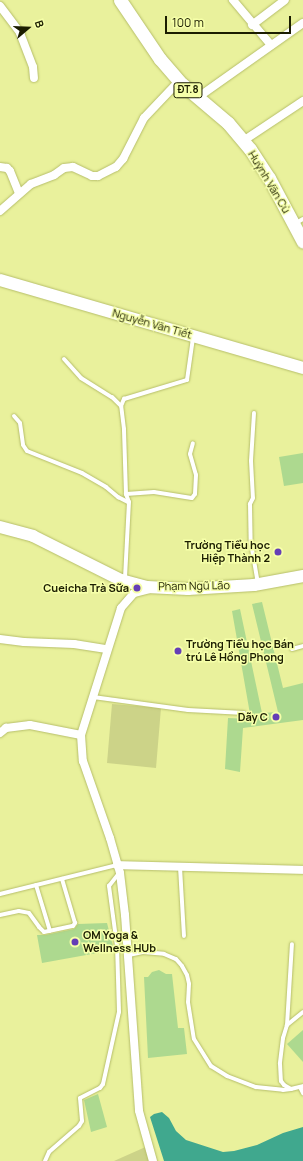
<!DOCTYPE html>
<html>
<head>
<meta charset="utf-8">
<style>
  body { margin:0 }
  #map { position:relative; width:303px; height:1161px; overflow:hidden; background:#e9f19c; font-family:Manrope,sans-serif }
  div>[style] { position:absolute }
  .green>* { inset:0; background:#ccd388 }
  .water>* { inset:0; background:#40a88e }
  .building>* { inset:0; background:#add98f }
  .roads { filter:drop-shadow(0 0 1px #b6be6a) drop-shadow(0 0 1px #b6be6a) }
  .lane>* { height:4px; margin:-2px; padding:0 2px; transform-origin:2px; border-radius:2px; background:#fff }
  .street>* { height:8px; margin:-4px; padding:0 4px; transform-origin:4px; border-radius:4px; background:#fff }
  .secondary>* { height:12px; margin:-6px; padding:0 6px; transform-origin:6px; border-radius:6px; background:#fff }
  .primary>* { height:13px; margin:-6.5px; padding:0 6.5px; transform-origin:6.5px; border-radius:6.5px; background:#fff }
  .dots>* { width:11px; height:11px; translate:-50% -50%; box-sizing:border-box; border:2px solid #f6ffa9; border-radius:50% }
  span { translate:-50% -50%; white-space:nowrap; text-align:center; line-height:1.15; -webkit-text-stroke:3px #f6ffa9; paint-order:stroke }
  .shield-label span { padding:1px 3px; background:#f6ffa9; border:1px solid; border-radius:3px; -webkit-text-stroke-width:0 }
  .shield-label { font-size:10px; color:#1b1d00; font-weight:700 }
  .street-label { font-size:11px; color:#1b1d00 }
  .poi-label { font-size:11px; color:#1b1d00; font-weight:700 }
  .right { translate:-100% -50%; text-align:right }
  .left { translate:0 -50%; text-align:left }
  .north { position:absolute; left:8px; top:8px; width:40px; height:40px; -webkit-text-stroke:3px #f6ffa9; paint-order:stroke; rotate:71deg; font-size:11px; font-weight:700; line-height:16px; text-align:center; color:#1b1d00 }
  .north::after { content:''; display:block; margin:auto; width:14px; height:18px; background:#1b1d00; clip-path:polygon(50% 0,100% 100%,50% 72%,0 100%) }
  .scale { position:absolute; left:165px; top:16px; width:126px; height:18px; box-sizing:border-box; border:2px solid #1b1d00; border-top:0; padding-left:5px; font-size:12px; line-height:14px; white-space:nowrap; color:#1b1d00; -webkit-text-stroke:3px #f6ffa9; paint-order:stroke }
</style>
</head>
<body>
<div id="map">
  <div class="green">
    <i style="clip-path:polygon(112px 704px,161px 708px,156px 768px,107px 763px)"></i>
    <i style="clip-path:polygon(150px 1145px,155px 1161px,114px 1161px)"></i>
  </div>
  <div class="water">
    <i style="clip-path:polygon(162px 1112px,169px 1118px,176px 1131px,186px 1140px,223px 1152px,234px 1151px,257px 1145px,283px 1133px,303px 1127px,303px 1161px,164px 1161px,150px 1117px,154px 1114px)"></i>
  </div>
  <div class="building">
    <i style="clip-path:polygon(303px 453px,303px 483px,284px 486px,279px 457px)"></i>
    <i style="clip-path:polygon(262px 602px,283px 688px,303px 683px,303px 720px,243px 728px,240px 772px,225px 769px,228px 718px,250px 719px,250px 714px,232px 611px,240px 609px,262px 713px,278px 712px,252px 604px)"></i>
    <i style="clip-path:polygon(107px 923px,114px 950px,42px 963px,37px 935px,45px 935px,74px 929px,78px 924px)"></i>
    <i style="clip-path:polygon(159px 970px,166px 974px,172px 974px,178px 1028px,184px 1028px,187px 1054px,148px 1058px,144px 977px,148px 977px,152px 972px)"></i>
    <i style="clip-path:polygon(303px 1030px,303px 1062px,287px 1044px)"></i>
    <i style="clip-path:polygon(98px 1094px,107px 1127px,91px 1132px,84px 1100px)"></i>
  </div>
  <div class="roads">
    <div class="lane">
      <i style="left:296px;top:223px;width:8px;rotate:-30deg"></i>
      <i style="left:64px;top:359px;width:25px;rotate:48deg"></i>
      <i style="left:81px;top:378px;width:36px;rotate:32deg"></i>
      <i style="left:112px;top:397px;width:13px;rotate:45deg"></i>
      <i style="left:254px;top:413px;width:48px;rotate:93.6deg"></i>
      <i style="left:251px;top:461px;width:37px;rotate:87deg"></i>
      <i style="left:253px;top:498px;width:7px;rotate:117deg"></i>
      <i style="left:250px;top:504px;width:39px;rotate:89deg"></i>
      <i style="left:251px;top:543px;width:42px;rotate:80.3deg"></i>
      <i style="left:14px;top:416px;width:9px;rotate:49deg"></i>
      <i style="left:20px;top:423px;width:22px;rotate:82deg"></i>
      <i style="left:23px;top:445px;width:7px;rotate:56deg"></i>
      <i style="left:27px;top:451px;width:59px;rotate:21.8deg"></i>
      <i style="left:82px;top:473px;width:28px;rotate:30deg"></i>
      <i style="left:106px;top:487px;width:16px;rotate:40deg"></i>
      <i style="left:118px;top:497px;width:11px;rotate:27deg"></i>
      <i style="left:126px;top:494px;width:65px;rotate:-91.8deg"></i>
      <i style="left:124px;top:429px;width:23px;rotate:-97deg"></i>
      <i style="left:121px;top:406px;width:8px;rotate:-67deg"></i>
      <i style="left:124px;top:399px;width:66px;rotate:-16.8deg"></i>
      <i style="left:187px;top:380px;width:42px;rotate:-81.9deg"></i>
      <i style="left:125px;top:578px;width:76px;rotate:-87deg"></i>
      <i style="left:129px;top:502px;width:9px;rotate:-111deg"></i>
      <i style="left:126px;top:494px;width:28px;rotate:-4deg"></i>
      <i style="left:154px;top:492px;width:38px;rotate:9deg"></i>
      <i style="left:192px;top:498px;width:5px;rotate:-53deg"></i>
      <i style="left:195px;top:494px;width:19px;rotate:-87deg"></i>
      <i style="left:196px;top:475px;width:22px;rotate:-106deg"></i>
      <i style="left:190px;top:454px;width:11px;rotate:-75deg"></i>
      <i style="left:292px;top:649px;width:11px;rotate:-15deg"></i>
      <i style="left:93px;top:697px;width:96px;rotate:7.8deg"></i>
      <i style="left:188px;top:710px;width:56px;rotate:3.1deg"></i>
      <i style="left:180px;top:867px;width:69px;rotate:86.7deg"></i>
      <i style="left:36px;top:885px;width:48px;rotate:73.1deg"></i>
      <i style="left:0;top:894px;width:121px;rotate:-13.9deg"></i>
      <i style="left:0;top:915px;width:19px;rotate:-12deg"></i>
      <i style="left:19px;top:911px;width:10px;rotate:11deg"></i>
      <i style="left:29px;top:913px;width:17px;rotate:54deg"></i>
      <i style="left:39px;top:927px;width:7px;rotate:45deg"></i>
      <i style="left:44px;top:932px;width:30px;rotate:-12deg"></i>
      <i style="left:73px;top:926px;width:4px;rotate:-56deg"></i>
      <i style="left:75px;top:923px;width:46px;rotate:-106.5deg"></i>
      <i style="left:129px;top:955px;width:14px;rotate:-12deg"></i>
      <i style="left:143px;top:952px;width:21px;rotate:5deg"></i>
      <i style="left:164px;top:954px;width:13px;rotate:23deg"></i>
      <i style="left:176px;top:959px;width:9px;rotate:49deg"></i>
      <i style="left:182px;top:966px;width:10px;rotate:61deg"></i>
      <i style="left:187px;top:975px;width:9px;rotate:77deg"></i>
      <i style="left:189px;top:984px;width:18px;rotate:93deg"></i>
      <i style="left:188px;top:1002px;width:37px;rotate:81deg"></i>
      <i style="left:194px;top:1039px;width:32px;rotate:58deg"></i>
      <i style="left:211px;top:1066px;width:19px;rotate:32deg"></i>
      <i style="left:227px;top:1076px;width:31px;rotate:21deg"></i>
      <i style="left:256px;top:1087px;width:27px;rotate:6deg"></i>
      <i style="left:283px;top:1090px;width:8px;rotate:-7deg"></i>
      <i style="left:303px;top:1012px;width:21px;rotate:141deg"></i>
      <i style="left:287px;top:1025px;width:14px;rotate:107deg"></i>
      <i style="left:283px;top:1038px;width:26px;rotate:97deg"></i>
      <i style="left:280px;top:1064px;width:17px;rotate:87deg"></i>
      <i style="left:281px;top:1081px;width:5px;rotate:53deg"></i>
      <i style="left:284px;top:1085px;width:8px;rotate:30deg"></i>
      <i style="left:291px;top:1089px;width:12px;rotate:-14deg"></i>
      <i style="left:287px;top:1025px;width:81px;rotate:-86.5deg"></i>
      <i style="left:300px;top:1087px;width:7px;rotate:63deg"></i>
      <i style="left:45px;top:1161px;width:10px;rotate:-66deg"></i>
      <i style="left:49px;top:1152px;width:40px;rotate:-41deg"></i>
      <i style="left:79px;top:1126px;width:6px;rotate:-59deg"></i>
      <i style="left:82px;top:1121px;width:23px;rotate:-95deg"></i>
      <i style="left:80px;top:1098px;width:22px;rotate:-27deg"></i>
      <i style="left:100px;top:1088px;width:5px;rotate:-53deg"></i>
      <i style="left:103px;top:1084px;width:74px;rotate:-77.5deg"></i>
      <i style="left:119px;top:1012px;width:66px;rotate:-91.7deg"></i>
      <i style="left:117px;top:946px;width:61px;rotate:-97.6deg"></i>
      <i style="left:109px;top:886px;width:16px;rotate:-52deg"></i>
    </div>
    <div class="street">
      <i style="left:233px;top:0;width:59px;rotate:49.8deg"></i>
      <i style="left:0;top:6px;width:34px;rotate:53deg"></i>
      <i style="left:20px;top:33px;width:36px;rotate:69deg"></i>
      <i style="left:33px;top:67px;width:11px;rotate:85deg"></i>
      <i style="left:252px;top:25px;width:41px;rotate:-37.1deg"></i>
      <i style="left:197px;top:98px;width:130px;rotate:-35.3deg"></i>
      <i style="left:243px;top:141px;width:72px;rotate:-33.7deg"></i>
      <i style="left:0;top:167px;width:7px;rotate:8deg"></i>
      <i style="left:7px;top:168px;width:4px;rotate:45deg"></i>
      <i style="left:10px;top:171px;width:24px;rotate:68deg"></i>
      <i style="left:0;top:211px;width:41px;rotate:-41.1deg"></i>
      <i style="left:31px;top:184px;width:25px;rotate:-21deg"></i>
      <i style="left:54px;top:175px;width:12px;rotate:-35deg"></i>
      <i style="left:64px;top:168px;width:9px;rotate:-6deg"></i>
      <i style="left:73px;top:167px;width:21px;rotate:25deg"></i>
      <i style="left:92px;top:176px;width:6px"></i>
      <i style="left:98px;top:176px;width:20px;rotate:-27deg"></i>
      <i style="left:116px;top:167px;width:11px;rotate:-49deg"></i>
      <i style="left:123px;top:159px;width:46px;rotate:-62.9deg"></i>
      <i style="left:144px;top:118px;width:51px;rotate:-46.6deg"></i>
      <i style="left:0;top:639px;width:24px;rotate:7deg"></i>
      <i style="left:24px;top:642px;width:50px;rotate:2.3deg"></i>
      <i style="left:74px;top:644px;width:33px;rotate:9deg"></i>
      <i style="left:0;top:733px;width:8px;rotate:-40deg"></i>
      <i style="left:6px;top:728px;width:24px;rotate:-7deg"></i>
      <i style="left:30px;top:725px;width:52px;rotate:11.1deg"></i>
      <i style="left:81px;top:735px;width:133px;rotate:-72.5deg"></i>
      <i style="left:121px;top:608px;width:20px;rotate:-49deg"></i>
      <i style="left:134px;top:593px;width:16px;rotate:-14deg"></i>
      <i style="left:81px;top:735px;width:26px;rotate:86deg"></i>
      <i style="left:83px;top:761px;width:82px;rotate:70.7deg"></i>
      <i style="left:110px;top:838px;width:36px;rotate:74deg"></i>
      <i style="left:120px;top:873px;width:42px;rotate:83.2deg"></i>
      <i style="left:125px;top:915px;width:196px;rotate:85.9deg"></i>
      <i style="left:139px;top:1111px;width:52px;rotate:74.4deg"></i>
      <i style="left:117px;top:865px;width:186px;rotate:1.5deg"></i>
    </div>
    <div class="secondary">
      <i style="left:0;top:280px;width:316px;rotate:16.2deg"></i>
      <i style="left:0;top:527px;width:34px;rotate:15deg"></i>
      <i style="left:33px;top:536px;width:98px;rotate:26.6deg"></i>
      <i style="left:121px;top:580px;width:27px;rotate:15deg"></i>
      <i style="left:147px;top:587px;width:41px;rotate:2.8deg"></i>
      <i style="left:188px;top:589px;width:66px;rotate:-3.5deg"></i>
      <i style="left:254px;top:585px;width:50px;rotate:-10.4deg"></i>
    </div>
    <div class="primary">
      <i style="left:120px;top:0;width:71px;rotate:55.9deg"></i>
      <i style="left:160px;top:59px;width:33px;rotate:49deg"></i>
      <i style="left:182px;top:84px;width:60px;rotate:40.3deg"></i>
      <i style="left:228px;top:123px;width:34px;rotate:50deg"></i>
      <i style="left:250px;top:149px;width:35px;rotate:57deg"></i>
      <i style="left:269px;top:178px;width:72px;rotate:62deg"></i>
    </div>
  </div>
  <div class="dots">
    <i style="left:278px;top:552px;background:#653eb6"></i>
    <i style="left:137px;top:588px;background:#653eb6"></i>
    <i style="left:178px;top:651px;background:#653eb6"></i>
    <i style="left:276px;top:717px;background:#653eb6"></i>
    <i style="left:75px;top:942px;background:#653eb6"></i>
  </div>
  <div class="shield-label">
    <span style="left:188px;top:90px">ĐT.8</span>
  </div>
  <div class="street-label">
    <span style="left:269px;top:182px;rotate:59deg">Huỳnh Văn Cù</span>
    <span style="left:152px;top:324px;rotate:16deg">Nguyễn Văn Tiết</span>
    <span style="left:194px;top:586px;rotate:-1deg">Phạm Ngũ Lão</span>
  </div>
  <div class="poi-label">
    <span class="right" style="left:270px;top:552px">Trường Tiểu học<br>Hiệp Thành 2</span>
    <span class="right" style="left:129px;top:588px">Cueicha Trà Sữa</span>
    <span class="left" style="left:186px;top:651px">Trường Tiểu học Bán<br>trú Lê Hồng Phong</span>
    <span class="right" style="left:268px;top:717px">Dãy C</span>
    <span class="left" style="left:83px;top:942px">OM Yoga &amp;<br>Wellness HUb</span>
  </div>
  <div class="north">B</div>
  <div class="scale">100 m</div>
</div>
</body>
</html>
